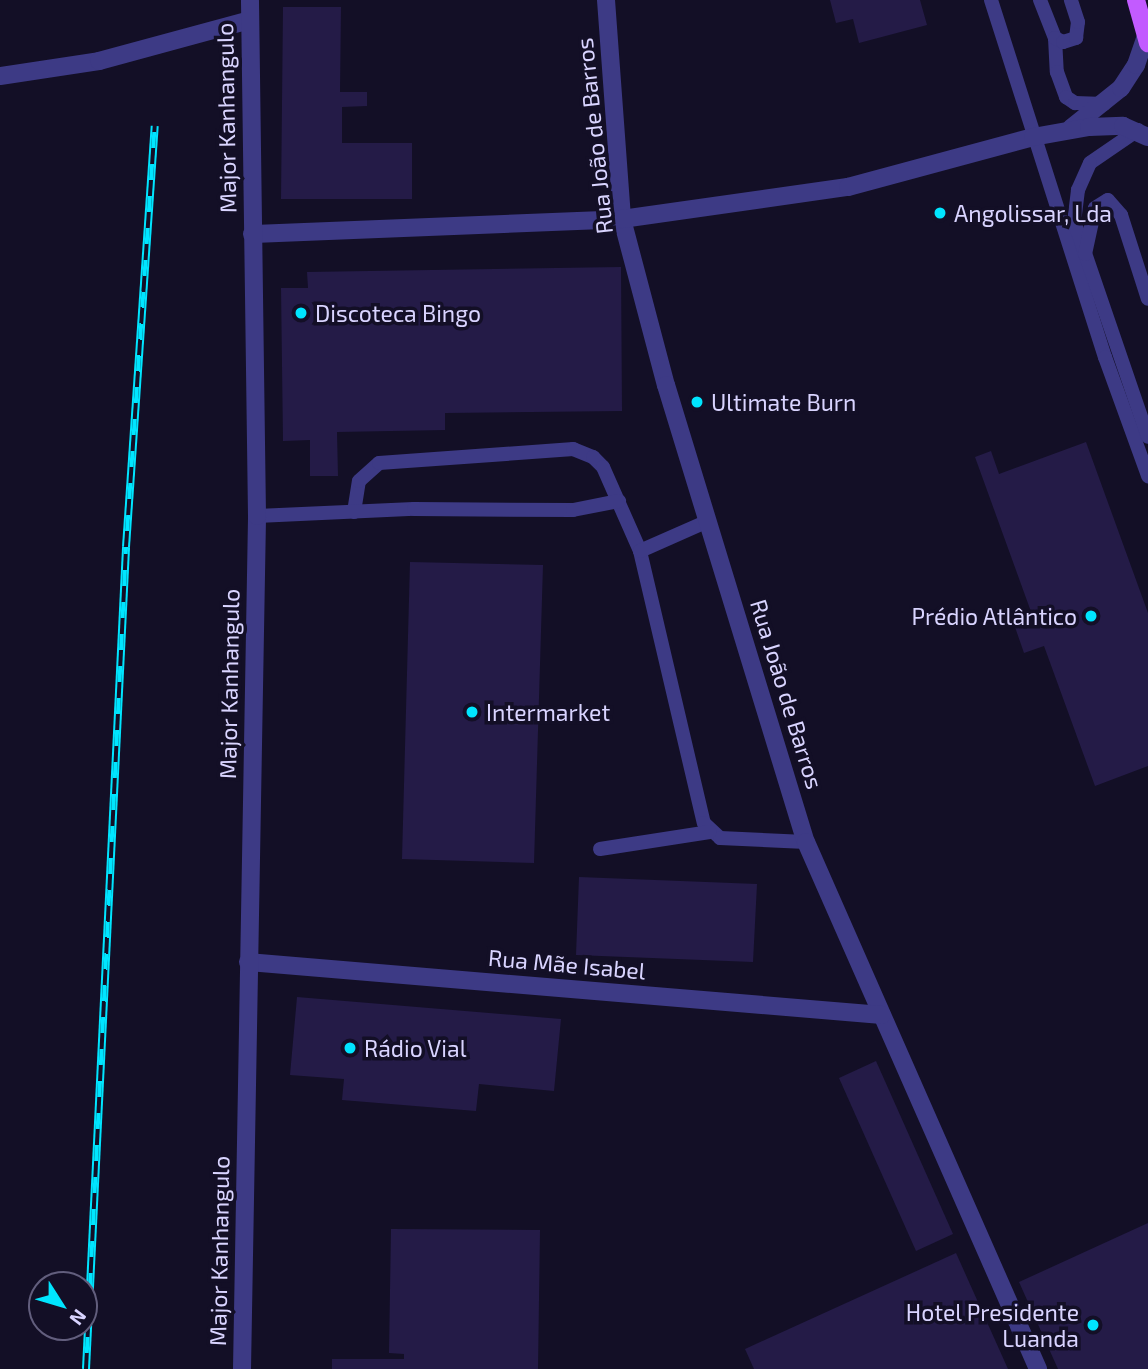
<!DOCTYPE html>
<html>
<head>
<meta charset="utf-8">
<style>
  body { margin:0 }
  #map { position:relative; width:1148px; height:1369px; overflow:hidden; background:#130f26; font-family:"Exo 2",sans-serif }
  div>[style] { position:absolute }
  .building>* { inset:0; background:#241b47 }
  .service>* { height:14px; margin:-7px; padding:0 7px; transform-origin:7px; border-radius:7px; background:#3d3a85 }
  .minor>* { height:18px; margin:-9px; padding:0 9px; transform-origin:9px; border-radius:9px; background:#3d3a85 }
  .tertiary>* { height:18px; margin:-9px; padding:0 9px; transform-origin:9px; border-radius:9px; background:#3d3a85 }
  .primary>* { height:18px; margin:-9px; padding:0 9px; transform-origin:9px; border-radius:9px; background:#c25bff }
  .rail>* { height:8px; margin-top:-4px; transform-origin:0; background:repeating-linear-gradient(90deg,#130f26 0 16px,#00e5ff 0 32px); box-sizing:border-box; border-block:2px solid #00e5ff }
  .dots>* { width:19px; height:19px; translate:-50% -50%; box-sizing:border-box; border:4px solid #130f26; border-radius:50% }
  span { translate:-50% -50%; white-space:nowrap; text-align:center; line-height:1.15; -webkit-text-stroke:7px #130f26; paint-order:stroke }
  .street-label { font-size:23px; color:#d9d4ff }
  .poi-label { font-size:23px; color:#d9d4ff }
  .left { translate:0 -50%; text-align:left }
  .right { translate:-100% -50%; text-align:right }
  .north { position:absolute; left:28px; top:1271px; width:70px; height:70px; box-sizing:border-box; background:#130f26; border:2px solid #625e7d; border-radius:50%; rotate:127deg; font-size:19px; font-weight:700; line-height:28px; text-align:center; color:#d9d4ff }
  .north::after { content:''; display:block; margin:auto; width:24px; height:32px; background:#00e5ff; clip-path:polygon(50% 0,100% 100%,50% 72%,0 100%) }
</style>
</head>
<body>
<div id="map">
  <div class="building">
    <i style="clip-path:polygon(830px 0,920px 0,927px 25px,859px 43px,853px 19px,836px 23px)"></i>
    <i style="clip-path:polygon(283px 7px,341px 7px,340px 92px,367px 92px,367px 106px,342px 107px,342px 143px,412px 143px,412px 199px,281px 199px)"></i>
    <i style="clip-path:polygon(621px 267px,622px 411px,445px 413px,445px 430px,337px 432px,338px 476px,310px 476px,310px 440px,283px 441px,281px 288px,308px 288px,307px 272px)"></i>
    <i style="clip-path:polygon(1086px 442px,1148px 613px,1148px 766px,1095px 786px,1044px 646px,1024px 653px,1015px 627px,1034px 620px,975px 457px,991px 451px,999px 474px)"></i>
    <i style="clip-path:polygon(410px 562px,543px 565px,534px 863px,402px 859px)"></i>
    <i style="clip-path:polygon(579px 877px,757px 884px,753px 962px,576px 955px)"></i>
    <i style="clip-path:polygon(297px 997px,561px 1019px,554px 1091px,479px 1084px,476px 1111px,342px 1100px,344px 1079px,290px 1075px)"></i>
    <i style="clip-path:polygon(876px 1061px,953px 1234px,916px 1251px,839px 1078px)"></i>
    <i style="clip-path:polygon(1148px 1223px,1148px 1369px,1058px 1369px,1019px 1282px)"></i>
    <i style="clip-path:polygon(391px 1229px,540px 1230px,538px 1369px,332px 1369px,332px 1359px,404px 1359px,404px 1354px,389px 1353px)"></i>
    <i style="clip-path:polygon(956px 1253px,1008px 1369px,754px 1369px,745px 1349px)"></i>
  </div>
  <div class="service">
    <i style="left:991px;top:0;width:375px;rotate:72.3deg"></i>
    <i style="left:1105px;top:357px;width:127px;rotate:70.1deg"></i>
    <i style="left:1040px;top:0;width:41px;rotate:68.5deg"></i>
    <i style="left:1055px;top:38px;width:34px;rotate:87deg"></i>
    <i style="left:1057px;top:72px;width:27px;rotate:70deg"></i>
    <i style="left:1066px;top:97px;width:11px;rotate:34deg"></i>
    <i style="left:1075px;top:103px;width:29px;rotate:2deg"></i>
    <i style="left:1055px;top:38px;width:9px;rotate:27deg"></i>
    <i style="left:1063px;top:42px;width:14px;rotate:-17deg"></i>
    <i style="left:1076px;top:38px;width:16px;rotate:-83deg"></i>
    <i style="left:1078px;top:22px;width:23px;rotate:-108deg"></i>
    <i style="left:1138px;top:130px;width:58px;rotate:145.5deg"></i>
    <i style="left:1090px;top:163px;width:30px;rotate:114deg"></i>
    <i style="left:1078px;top:190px;width:31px;rotate:97deg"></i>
    <i style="left:1074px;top:221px;width:228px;rotate:71.1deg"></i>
    <i style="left:1085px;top:254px;width:47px;rotate:-77.7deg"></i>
    <i style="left:1095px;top:208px;width:15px;rotate:-32deg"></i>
    <i style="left:1108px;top:200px;width:20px;rotate:49deg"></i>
    <i style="left:1121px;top:215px;width:88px;rotate:72.2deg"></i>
    <i style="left:354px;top:512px;width:31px;rotate:-81deg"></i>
    <i style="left:359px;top:481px;width:27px;rotate:-42deg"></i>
    <i style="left:379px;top:463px;width:195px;rotate:-4.1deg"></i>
    <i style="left:573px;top:449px;width:22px;rotate:22deg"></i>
    <i style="left:593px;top:457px;width:14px;rotate:45deg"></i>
    <i style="left:603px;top:467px;width:92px;rotate:66.2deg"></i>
    <i style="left:640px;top:551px;width:279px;rotate:76.8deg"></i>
    <i style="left:704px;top:823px;width:22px;rotate:43deg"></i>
    <i style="left:720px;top:838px;width:86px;rotate:2.7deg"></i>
    <i style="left:257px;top:516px;width:157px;rotate:-2.6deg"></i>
    <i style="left:414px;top:509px;width:159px;rotate:0.4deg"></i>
    <i style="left:573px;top:510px;width:47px;rotate:-11.1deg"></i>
    <i style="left:640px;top:551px;width:74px;rotate:-23.8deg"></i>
    <i style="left:600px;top:849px;width:111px;rotate:-8.8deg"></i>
  </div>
  <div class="minor">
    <i style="left:606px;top:0;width:220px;rotate:85.8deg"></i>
    <i style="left:622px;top:219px;width:172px;rotate:75.2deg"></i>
    <i style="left:666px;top:385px;width:478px;rotate:73deg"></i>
    <i style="left:806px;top:842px;width:576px;rotate:66.24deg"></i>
    <i style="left:1071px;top:128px;width:64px;rotate:-38.7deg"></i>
    <i style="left:1121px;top:88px;width:27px;rotate:-57deg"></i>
    <i style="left:1136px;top:65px;width:31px;rotate:-71deg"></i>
    <i style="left:252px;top:234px;width:370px;rotate:-2.3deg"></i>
    <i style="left:622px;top:219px;width:228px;rotate:-8.1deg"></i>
    <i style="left:848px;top:187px;width:192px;rotate:-15.1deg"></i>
    <i style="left:1033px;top:137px;width:57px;rotate:-10.1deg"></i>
    <i style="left:1089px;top:127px;width:34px;rotate:-2deg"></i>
    <i style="left:1123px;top:126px;width:27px;rotate:24deg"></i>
    <i style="left:248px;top:962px;width:636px;rotate:4.78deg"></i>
  </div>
  <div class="tertiary">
    <i style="left:0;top:76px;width:100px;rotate:-8.6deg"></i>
    <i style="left:99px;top:61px;width:156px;rotate:-15.2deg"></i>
    <i style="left:242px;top:1369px;width:853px;rotate:-88.99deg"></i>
    <i style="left:257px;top:516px;width:516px;rotate:-90.78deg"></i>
  </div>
  <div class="primary">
    <i style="left:1136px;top:0;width:45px;rotate:74.4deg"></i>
  </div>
  <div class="rail">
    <i style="left:86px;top:1369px;width:823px;rotate:-87.21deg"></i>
    <i style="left:126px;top:547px;width:422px;rotate:-86.1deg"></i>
  </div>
  <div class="dots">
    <i style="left:940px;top:213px;background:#00e5ff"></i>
    <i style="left:301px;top:313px;background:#00e5ff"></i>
    <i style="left:697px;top:402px;background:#00e5ff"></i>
    <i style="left:1091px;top:616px;background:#00e5ff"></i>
    <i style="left:472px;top:712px;background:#00e5ff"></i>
    <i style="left:350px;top:1048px;background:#00e5ff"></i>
    <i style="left:1093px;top:1325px;background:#00e5ff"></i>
  </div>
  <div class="street-label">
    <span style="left:226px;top:118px;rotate:-91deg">Major Kanhangulo</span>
    <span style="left:594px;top:136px;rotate:-96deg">Rua João de Barros</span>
    <span style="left:229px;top:684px;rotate:-89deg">Major Kanhangulo</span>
    <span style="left:787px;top:694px;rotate:73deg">Rua João de Barros</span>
    <span style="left:567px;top:964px;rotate:5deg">Rua Mãe Isabel</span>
    <span style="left:219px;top:1251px;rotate:-89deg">Major Kanhangulo</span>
  </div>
  <div class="poi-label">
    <span class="left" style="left:954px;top:213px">Angolissar, Lda</span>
    <span class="left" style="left:315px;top:313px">Discoteca Bingo</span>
    <span class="left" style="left:711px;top:402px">Ultimate Burn</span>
    <span class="right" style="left:1077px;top:616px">Prédio Atlântico</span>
    <span class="left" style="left:486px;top:712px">Intermarket</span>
    <span class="left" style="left:364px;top:1048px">Rádio Vial</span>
    <span class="right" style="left:1079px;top:1325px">Hotel Presidente<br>Luanda</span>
  </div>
  <div class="north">N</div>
</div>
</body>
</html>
